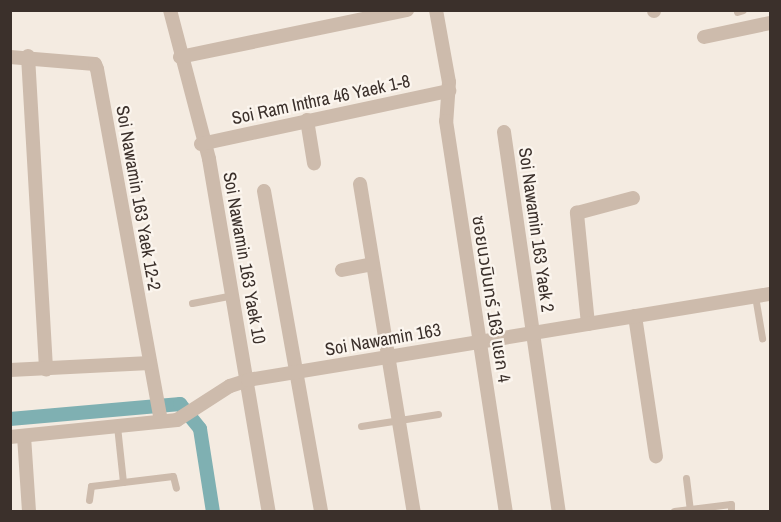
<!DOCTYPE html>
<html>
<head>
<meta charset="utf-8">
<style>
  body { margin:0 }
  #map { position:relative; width:781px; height:522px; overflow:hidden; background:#f4ebe1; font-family:"Archivo Narrow","Noto Sans Thai",sans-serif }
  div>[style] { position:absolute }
  .canal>* { height:14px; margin:-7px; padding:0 7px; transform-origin:7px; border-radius:7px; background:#7fb0b2 }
  .lane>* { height:7px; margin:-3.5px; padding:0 3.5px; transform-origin:3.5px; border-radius:3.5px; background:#cdbbac }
  .street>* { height:14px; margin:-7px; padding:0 7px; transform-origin:7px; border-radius:7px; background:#cdbbac }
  span { translate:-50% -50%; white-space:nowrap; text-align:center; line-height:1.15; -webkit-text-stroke:4.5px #fbf5ee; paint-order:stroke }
  .street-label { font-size:18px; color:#3b302b }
  .frame { position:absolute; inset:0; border:12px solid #3b302b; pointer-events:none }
</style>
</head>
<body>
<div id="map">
  <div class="canal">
    <i style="left:10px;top:419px;width:171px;rotate:-5deg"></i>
    <i style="left:180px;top:404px;width:32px;rotate:51deg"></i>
    <i style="left:200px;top:429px;width:84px;rotate:81.1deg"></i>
  </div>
  <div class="lane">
    <i style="left:737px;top:12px;width:6px;rotate:-18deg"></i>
    <i style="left:755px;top:296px;width:43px;rotate:80.5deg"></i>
    <i style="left:192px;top:303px;width:42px;rotate:-11deg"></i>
    <i style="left:117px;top:426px;width:56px;rotate:83.9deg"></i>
    <i style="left:123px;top:482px;width:50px;rotate:-6.8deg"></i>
    <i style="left:173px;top:476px;width:12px;rotate:76deg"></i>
    <i style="left:361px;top:426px;width:78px;rotate:-8.9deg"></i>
    <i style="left:686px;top:478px;width:31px;rotate:83deg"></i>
    <i style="left:89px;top:500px;width:14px;rotate:-82deg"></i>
    <i style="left:91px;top:486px;width:32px;rotate:-7deg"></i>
    <i style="left:674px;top:511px;width:57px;rotate:-7deg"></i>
    <i style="left:731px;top:504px;width:7px;rotate:90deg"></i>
  </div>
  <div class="street">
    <i style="left:170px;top:10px;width:154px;rotate:75.3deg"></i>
    <i style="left:209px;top:159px;width:358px;rotate:80.4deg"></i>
    <i style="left:436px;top:10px;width:73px;rotate:79.8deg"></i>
    <i style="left:449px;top:82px;width:39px;rotate:94deg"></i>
    <i style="left:446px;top:121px;width:396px;rotate:81.3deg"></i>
    <i style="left:654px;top:10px;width:1px;rotate:90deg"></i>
    <i style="left:704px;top:37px;width:67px;rotate:-12deg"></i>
    <i style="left:28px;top:56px;width:314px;rotate:86.7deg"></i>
    <i style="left:10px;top:57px;width:85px;rotate:4.7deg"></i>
    <i style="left:95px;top:64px;width:5px;rotate:68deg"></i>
    <i style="left:97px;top:69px;width:358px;rotate:79.7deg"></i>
    <i style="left:180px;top:57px;width:232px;rotate:-11.7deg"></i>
    <i style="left:307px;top:120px;width:44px;rotate:80.8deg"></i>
    <i style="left:504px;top:132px;width:384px;rotate:81.8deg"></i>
    <i style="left:201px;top:144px;width:254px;rotate:-12.1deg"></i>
    <i style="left:360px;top:184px;width:332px;rotate:80.7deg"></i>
    <i style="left:264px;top:191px;width:326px;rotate:79.9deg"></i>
    <i style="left:342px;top:270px;width:31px;rotate:-11deg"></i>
    <i style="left:635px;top:316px;width:142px;rotate:81.5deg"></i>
    <i style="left:588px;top:324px;width:112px;rotate:-95.7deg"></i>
    <i style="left:577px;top:213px;width:58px;rotate:-15deg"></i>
    <i style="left:10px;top:370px;width:140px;rotate:-2.9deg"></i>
    <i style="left:24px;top:436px;width:76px;rotate:86.2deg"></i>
    <i style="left:10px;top:437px;width:168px;rotate:-5.8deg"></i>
    <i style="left:177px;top:420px;width:63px;rotate:-32.7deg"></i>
    <i style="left:230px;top:386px;width:19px;rotate:-18deg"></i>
    <i style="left:248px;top:380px;width:529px;rotate:-9.36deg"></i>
  </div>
  <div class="street-label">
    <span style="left:321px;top:100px;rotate:-12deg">Soi Ram Inthra 46 Yaek 1-8</span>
    <span style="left:138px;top:198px;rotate:80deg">Soi Nawamin 163 Yaek 12-2</span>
    <span style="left:536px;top:230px;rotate:82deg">Soi Nawamin 163 Yaek 2</span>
    <span style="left:244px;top:258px;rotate:80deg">Soi Nawamin 163 Yaek 10</span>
    <span style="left:491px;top:299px;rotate:81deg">ซอยนวมินทร์ 163 แยก 4</span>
    <span style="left:383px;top:340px;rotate:-10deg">Soi Nawamin 163</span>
  </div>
  <div class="frame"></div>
</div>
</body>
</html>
